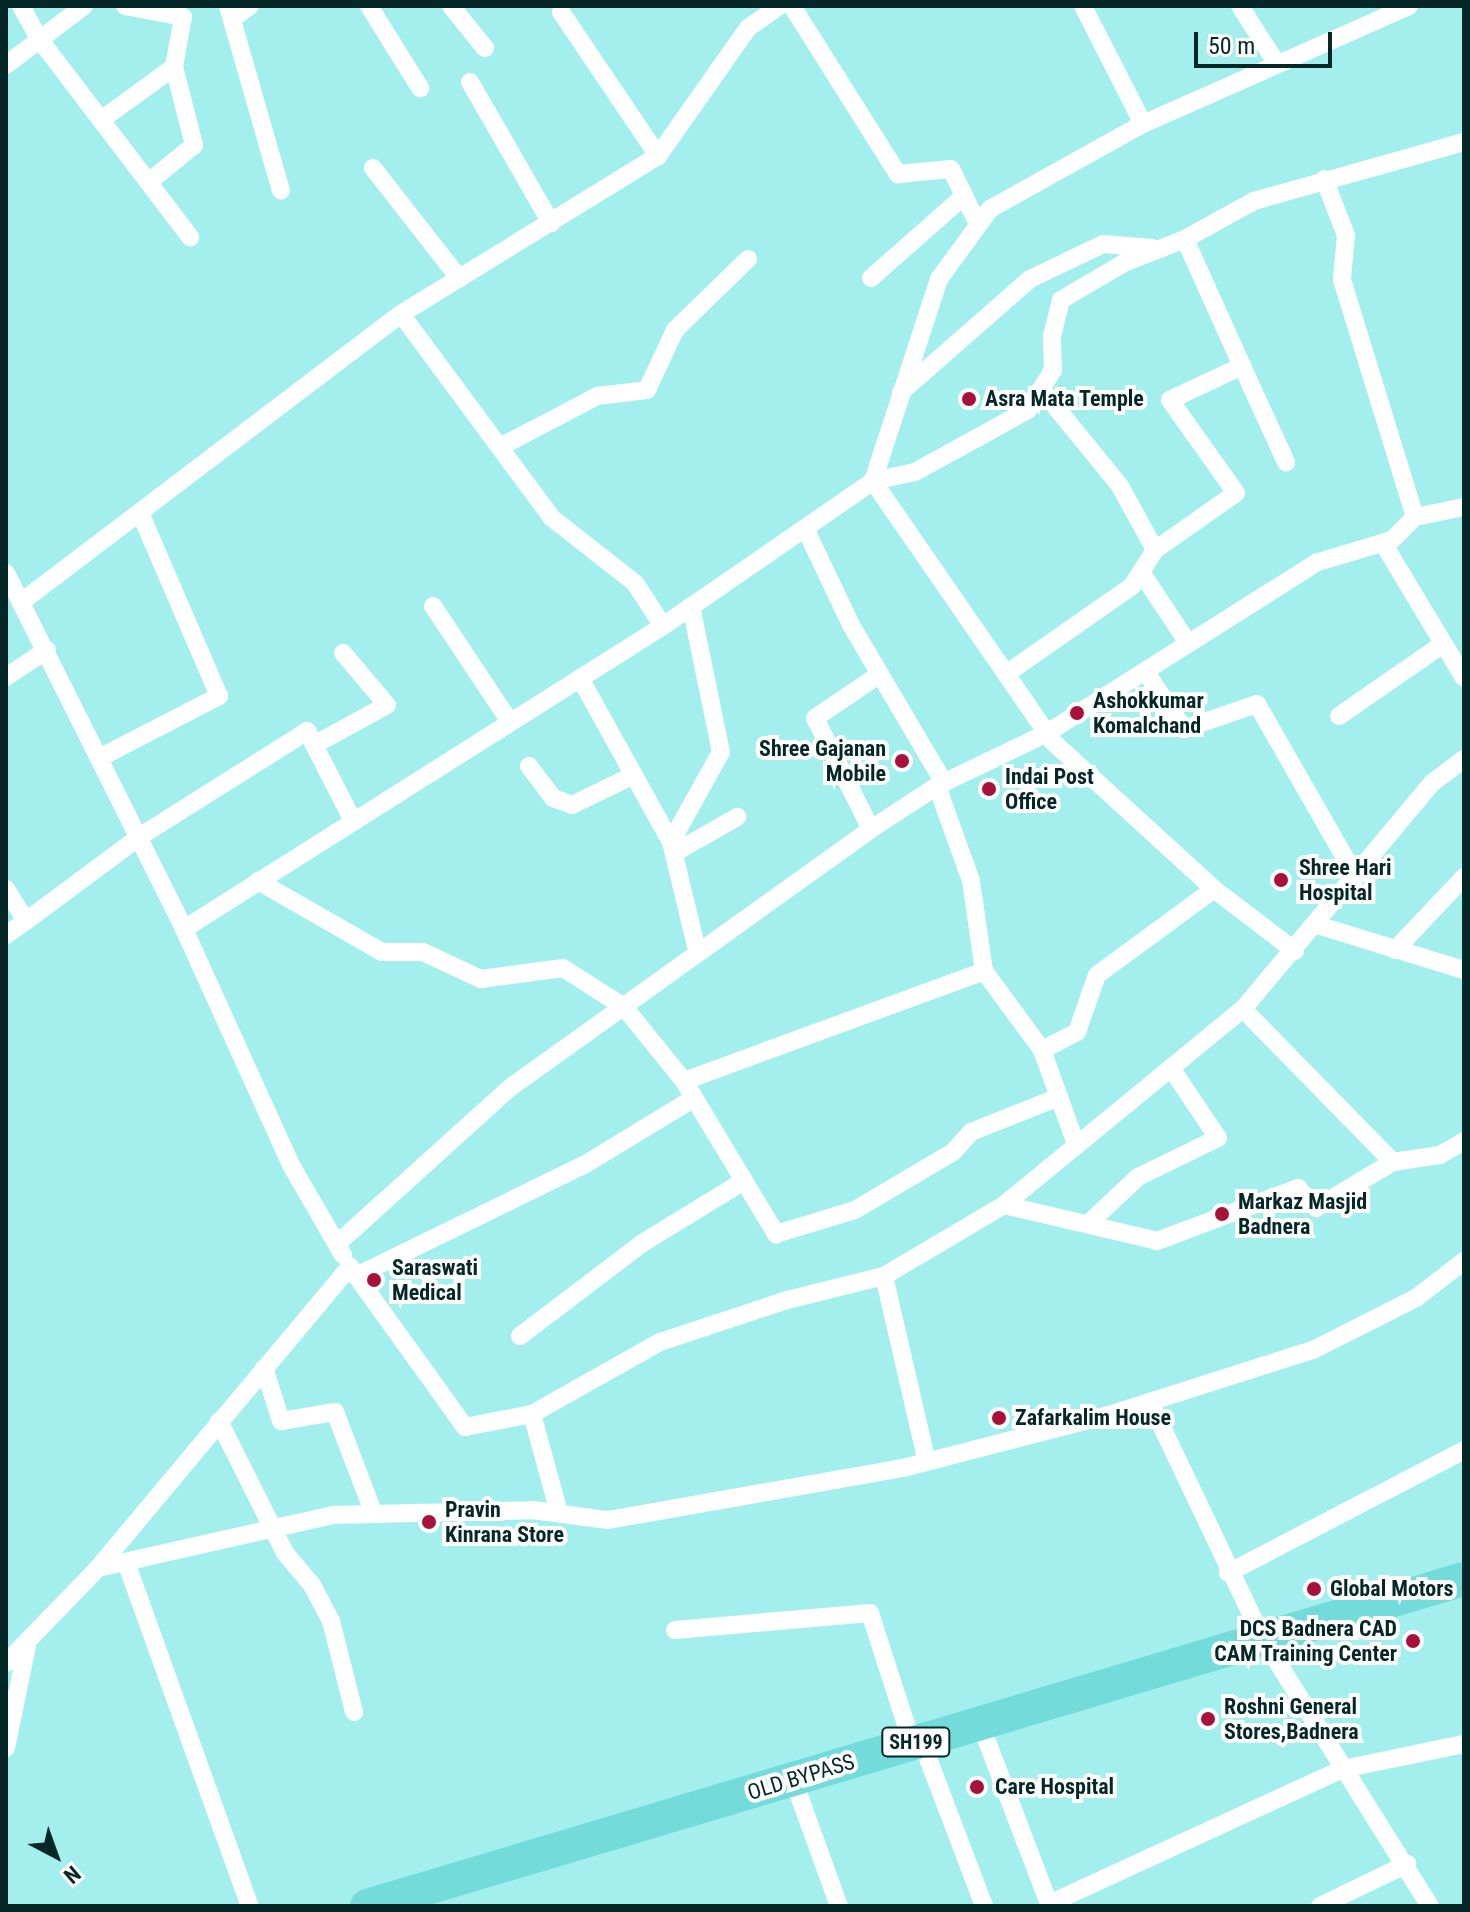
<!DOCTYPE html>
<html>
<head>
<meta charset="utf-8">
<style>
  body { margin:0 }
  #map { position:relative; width:1470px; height:1912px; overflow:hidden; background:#a3efee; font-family:"Roboto Condensed",sans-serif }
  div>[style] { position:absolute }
  .street>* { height:18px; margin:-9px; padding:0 9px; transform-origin:9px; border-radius:9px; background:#fff }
  .highway>* { height:34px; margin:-17px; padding:0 17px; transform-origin:17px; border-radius:17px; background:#73dbda }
  .dots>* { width:22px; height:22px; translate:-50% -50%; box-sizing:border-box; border:4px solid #fff; border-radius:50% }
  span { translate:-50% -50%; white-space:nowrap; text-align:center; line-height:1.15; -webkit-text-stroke:8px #fff; paint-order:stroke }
  .shield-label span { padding:2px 6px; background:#fff; border:2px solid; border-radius:6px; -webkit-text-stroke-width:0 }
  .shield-label { font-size:20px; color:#052727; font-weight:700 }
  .poi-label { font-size:22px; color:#052727; font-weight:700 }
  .left { translate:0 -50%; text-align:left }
  .right { translate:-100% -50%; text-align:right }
  .street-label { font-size:22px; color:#052727 }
  .frame { position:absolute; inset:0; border:8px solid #052727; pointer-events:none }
  .north { position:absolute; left:16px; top:1816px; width:80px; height:80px; -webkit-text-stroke:6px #fff; paint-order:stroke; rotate:139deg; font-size:22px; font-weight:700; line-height:32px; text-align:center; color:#052727 }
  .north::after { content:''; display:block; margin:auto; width:28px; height:36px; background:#052727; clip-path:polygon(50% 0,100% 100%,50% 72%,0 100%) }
  .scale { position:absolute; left:1194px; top:32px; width:138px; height:36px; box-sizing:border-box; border:4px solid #052727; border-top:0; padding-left:10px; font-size:24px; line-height:28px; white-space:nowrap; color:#052727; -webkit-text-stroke:6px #fff; paint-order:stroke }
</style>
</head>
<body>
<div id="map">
  <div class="street">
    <i style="left:21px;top:6px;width:39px;rotate:61deg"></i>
    <i style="left:40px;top:40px;width:248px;rotate:52.7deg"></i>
    <i style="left:125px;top:6px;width:59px;rotate:10.7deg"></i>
    <i style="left:183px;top:17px;width:51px;rotate:100.2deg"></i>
    <i style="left:174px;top:67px;width:81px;rotate:75.6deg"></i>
    <i style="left:194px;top:145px;width:58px;rotate:140.6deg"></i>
    <i style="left:228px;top:6px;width:192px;rotate:74deg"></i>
    <i style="left:369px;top:6px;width:97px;rotate:58.1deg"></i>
    <i style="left:451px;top:6px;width:54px;rotate:51deg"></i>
    <i style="left:792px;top:6px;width:199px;rotate:57.8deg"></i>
    <i style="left:898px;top:174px;width:53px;rotate:-5.4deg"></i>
    <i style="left:951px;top:169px;width:61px;rotate:63.9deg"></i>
    <i style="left:1083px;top:6px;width:132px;rotate:63deg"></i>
    <i style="left:1240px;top:6px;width:65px;rotate:57.5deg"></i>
    <i style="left:561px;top:12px;width:174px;rotate:56deg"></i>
    <i style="left:232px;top:19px;width:22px;rotate:-36deg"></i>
    <i style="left:6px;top:65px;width:98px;rotate:-37.1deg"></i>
    <i style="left:470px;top:82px;width:163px;rotate:60.1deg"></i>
    <i style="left:101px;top:120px;width:90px;rotate:-36deg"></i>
    <i style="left:373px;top:168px;width:140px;rotate:52deg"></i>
    <i style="left:871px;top:278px;width:124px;rotate:-41.4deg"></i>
    <i style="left:401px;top:314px;width:254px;rotate:53.5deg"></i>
    <i style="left:552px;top:518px;width:105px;rotate:38.1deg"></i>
    <i style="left:635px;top:583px;width:51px;rotate:56.9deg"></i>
    <i style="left:1242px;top:366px;width:106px;rotate:65.4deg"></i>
    <i style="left:1041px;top:389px;width:125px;rotate:50.8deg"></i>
    <i style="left:1120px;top:486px;width:73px;rotate:61.3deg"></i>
    <i style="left:901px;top:392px;width:171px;rotate:-41.2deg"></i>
    <i style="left:1030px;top:279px;width:81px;rotate:-25.6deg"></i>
    <i style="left:1103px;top:244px;width:50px;rotate:4.6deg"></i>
    <i style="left:500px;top:447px;width:110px;rotate:-27.7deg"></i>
    <i style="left:597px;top:396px;width:50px;rotate:-6.8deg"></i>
    <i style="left:647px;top:390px;width:66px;rotate:-65deg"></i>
    <i style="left:675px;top:330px;width:102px;rotate:-44.2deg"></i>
    <i style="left:1415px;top:517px;width:50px;rotate:-11.5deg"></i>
    <i style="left:805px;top:528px;width:107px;rotate:64.6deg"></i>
    <i style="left:851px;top:625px;width:183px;rotate:59.5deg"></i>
    <i style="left:1383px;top:543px;width:157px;rotate:59deg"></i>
    <i style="left:1141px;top:572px;width:85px;rotate:56.5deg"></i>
    <i style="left:6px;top:573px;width:398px;rotate:63.4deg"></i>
    <i style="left:184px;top:929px;width:259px;rotate:65.6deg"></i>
    <i style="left:291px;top:1165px;width:104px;rotate:60deg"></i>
    <i style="left:24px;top:600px;width:473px;rotate:-37.2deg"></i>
    <i style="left:401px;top:314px;width:302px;rotate:-31.6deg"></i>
    <i style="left:658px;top:156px;width:156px;rotate:-54.9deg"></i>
    <i style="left:748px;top:28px;width:38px;rotate:-35deg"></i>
    <i style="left:433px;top:606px;width:139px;rotate:56.4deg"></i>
    <i style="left:691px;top:606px;width:149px;rotate:78.4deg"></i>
    <i style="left:721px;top:752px;width:103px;rotate:119.1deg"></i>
    <i style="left:671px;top:842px;width:111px;rotate:76.5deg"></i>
    <i style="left:1145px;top:671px;width:70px;rotate:56.1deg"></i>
    <i style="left:1184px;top:729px;width:77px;rotate:-18.9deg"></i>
    <i style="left:1257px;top:704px;width:199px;rotate:60.2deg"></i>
    <i style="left:1006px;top:674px;width:154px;rotate:-34.9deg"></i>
    <i style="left:1132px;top:586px;width:43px;rotate:-57.4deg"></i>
    <i style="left:1155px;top:550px;width:99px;rotate:-35.1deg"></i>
    <i style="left:1236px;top:493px;width:114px;rotate:-125.4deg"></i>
    <i style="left:1170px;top:400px;width:80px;rotate:-25.3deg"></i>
    <i style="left:1242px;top:366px;width:139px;rotate:-114.2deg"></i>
    <i style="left:6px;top:677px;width:49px;rotate:-33.4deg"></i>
    <i style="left:580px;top:678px;width:188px;rotate:61deg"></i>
    <i style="left:1339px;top:716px;width:126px;rotate:-34.7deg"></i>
    <i style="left:314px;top:745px;width:83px;rotate:-28.7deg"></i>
    <i style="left:387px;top:705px;width:68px;rotate:-130.2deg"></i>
    <i style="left:101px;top:757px;width:133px;rotate:-27.3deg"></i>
    <i style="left:219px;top:696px;width:199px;rotate:-113.3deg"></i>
    <i style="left:529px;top:766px;width:40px;rotate:53deg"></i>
    <i style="left:553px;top:798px;width:20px;rotate:20deg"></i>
    <i style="left:572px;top:805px;width:69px;rotate:-25.8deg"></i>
    <i style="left:937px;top:786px;width:101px;rotate:70.3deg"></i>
    <i style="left:971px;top:881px;width:91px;rotate:81.8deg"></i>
    <i style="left:871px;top:829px;width:124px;rotate:-116.8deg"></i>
    <i style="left:815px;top:718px;width:78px;rotate:-34.1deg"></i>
    <i style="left:674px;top:853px;width:73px;rotate:-29.7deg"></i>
    <i style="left:258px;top:881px;width:143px;rotate:29.8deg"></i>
    <i style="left:382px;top:952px;width:41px"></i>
    <i style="left:423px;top:952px;width:64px;rotate:25deg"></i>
    <i style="left:481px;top:979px;width:83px;rotate:-7.6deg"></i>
    <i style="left:563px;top:968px;width:72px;rotate:32.6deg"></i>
    <i style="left:624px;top:1007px;width:95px;rotate:51deg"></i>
    <i style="left:684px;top:1081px;width:179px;rotate:59deg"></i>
    <i style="left:776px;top:1234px;width:83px;rotate:-16.9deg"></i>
    <i style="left:855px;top:1210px;width:114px;rotate:-30.6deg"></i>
    <i style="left:953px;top:1152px;width:27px;rotate:-48deg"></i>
    <i style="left:971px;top:1132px;width:95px;rotate:-21.7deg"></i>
    <i style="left:6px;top:889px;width:38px;rotate:58deg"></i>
    <i style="left:26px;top:921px;width:24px;rotate:145deg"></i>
    <i style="left:26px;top:921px;width:141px;rotate:-36.6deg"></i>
    <i style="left:139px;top:837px;width:199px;rotate:-32.2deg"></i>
    <i style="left:307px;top:731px;width:101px;rotate:62.9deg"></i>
    <i style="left:1317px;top:925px;width:154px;rotate:17deg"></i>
    <i style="left:184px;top:929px;width:567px;rotate:-32.32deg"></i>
    <i style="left:663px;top:626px;width:255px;rotate:-34.6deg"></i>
    <i style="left:873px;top:481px;width:213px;rotate:-71.9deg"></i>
    <i style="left:939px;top:279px;width:87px;rotate:-53.9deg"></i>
    <i style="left:990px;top:209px;width:175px;rotate:-29.1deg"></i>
    <i style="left:1143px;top:124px;width:291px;rotate:-23.9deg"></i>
    <i style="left:1395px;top:950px;width:100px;rotate:-46.6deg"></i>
    <i style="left:1295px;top:951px;width:102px;rotate:-142.6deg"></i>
    <i style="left:1214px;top:889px;width:218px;rotate:-137.6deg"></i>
    <i style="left:1053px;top:742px;width:317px;rotate:-124.6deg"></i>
    <i style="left:873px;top:481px;width:43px;rotate:-12.1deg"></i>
    <i style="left:915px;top:472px;width:129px;rotate:-28.8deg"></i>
    <i style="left:1028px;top:410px;width:47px;rotate:-58deg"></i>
    <i style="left:1053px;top:370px;width:34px;rotate:-92deg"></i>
    <i style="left:1052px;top:336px;width:37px;rotate:-76deg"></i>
    <i style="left:1061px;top:300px;width:73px;rotate:-30.4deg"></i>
    <i style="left:1124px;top:263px;width:66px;rotate:-21.5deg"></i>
    <i style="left:1185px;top:239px;width:79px;rotate:-28.8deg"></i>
    <i style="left:1254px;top:201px;width:218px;rotate:-15.7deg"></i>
    <i style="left:1243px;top:1009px;width:214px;rotate:45.6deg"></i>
    <i style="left:684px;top:1081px;width:320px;rotate:-20.1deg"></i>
    <i style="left:984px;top:971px;width:98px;rotate:53.7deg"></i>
    <i style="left:1076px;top:1144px;width:100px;rotate:-109.9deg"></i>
    <i style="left:1042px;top:1050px;width:39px;rotate:-27deg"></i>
    <i style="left:1077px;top:1032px;width:60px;rotate:-70.7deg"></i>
    <i style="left:1097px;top:975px;width:145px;rotate:-36.3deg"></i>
    <i style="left:1004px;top:1205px;width:157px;rotate:13.2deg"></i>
    <i style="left:1157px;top:1241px;width:151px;rotate:-20.6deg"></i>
    <i style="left:1298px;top:1188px;width:27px;rotate:48deg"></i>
    <i style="left:1316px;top:1208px;width:90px;rotate:-30.9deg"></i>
    <i style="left:1393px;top:1162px;width:48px;rotate:-8.5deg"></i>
    <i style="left:1440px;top:1155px;width:28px;rotate:-30deg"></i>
    <i style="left:1089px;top:1223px;width:67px;rotate:-43.2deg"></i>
    <i style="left:1138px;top:1177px;width:89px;rotate:-26deg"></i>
    <i style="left:1218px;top:1138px;width:81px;rotate:-123.9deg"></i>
    <i style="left:337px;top:1244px;width:234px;rotate:-42.1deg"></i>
    <i style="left:511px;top:1087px;width:443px;rotate:-35.6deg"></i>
    <i style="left:871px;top:829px;width:79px;rotate:-33.1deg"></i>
    <i style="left:937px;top:786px;width:122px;rotate:-25.7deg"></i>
    <i style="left:1047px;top:733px;width:320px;rotate:-32.3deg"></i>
    <i style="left:1318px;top:562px;width:77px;rotate:-16.6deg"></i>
    <i style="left:1392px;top:540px;width:33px;rotate:-45deg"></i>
    <i style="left:1415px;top:517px;width:249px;rotate:-107.1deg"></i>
    <i style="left:1342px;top:279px;width:44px;rotate:-84.8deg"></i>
    <i style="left:1346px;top:235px;width:60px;rotate:-111.4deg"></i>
    <i style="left:356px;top:1276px;width:254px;rotate:-26deg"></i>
    <i style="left:584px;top:1165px;width:129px;rotate:-31.3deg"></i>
    <i style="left:884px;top:1276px;width:191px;rotate:77deg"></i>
    <i style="left:520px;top:1336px;width:152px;rotate:-37.2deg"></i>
    <i style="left:641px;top:1244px;width:121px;rotate:-31.5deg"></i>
    <i style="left:264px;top:1368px;width:56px;rotate:72.2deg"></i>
    <i style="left:281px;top:1421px;width:55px;rotate:-9.5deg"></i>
    <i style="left:335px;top:1412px;width:109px;rotate:69.1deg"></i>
    <i style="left:1150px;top:1402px;width:263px;rotate:64.5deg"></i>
    <i style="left:1263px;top:1639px;width:315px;rotate:58deg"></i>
    <i style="left:532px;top:1414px;width:103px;rotate:74.7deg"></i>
    <i style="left:219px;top:1421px;width:148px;rotate:63.4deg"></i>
    <i style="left:285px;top:1553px;width:42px;rotate:49.8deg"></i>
    <i style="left:312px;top:1585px;width:41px;rotate:62.2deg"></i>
    <i style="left:331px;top:1621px;width:94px;rotate:75.8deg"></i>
    <i style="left:127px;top:1565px;width:363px;rotate:70.2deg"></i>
    <i style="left:98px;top:1568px;width:241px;rotate:-12.7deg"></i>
    <i style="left:333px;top:1515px;width:199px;rotate:-1.4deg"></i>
    <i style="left:532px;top:1510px;width:77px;rotate:7.5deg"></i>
    <i style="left:608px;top:1520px;width:300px;rotate:-10deg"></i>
    <i style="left:903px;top:1468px;width:219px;rotate:-14.5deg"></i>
    <i style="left:1115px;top:1413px;width:208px;rotate:-17.7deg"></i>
    <i style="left:1313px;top:1350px;width:115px;rotate:-26.8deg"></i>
    <i style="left:1416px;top:1298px;width:61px;rotate:-37.6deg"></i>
    <i style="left:1228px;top:1573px;width:266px;rotate:-27.5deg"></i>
    <i style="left:675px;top:1630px;width:196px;rotate:-5deg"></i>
    <i style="left:870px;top:1613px;width:137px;rotate:72.1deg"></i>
    <i style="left:6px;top:1663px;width:132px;rotate:-45.9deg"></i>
    <i style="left:98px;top:1568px;width:393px;rotate:-50.1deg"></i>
    <i style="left:350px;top:1267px;width:197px;rotate:54.3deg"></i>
    <i style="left:465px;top:1427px;width:68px;rotate:-11deg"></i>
    <i style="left:532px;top:1414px;width:147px;rotate:-29.4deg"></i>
    <i style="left:660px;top:1342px;width:134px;rotate:-18.3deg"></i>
    <i style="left:787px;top:1300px;width:100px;rotate:-13.9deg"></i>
    <i style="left:884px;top:1276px;width:139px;rotate:-30.6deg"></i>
    <i style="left:1004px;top:1205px;width:309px;rotate:-39.4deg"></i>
    <i style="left:1243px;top:1009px;width:295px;rotate:-50.1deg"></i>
    <i style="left:1432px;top:783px;width:40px;rotate:-37deg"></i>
    <i style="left:980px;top:1723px;width:196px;rotate:69.1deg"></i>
    <i style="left:921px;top:1740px;width:178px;rotate:69.2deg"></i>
    <i style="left:6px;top:1748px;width:104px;rotate:-78.4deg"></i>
    <i style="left:793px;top:1779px;width:135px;rotate:70.1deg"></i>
    <i style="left:1049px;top:1904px;width:324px;rotate:-24.7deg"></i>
    <i style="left:1343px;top:1769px;width:124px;rotate:-11.7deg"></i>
    <i style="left:1320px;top:1906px;width:97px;rotate:-25.8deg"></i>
  </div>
  <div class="highway">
    <i style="left:367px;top:1906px;width:1145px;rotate:-16.6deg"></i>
  </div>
  <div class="dots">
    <i style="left:969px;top:399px;background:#a8113a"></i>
    <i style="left:1077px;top:713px;background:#a8113a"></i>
    <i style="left:902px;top:761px;background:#a8113a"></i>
    <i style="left:989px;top:789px;background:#a8113a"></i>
    <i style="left:1281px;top:880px;background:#a8113a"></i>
    <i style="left:1222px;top:1214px;background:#a8113a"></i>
    <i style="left:374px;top:1280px;background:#a8113a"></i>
    <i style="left:999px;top:1418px;background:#a8113a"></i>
    <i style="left:429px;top:1522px;background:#a8113a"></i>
    <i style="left:1314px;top:1589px;background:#a8113a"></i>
    <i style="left:1413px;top:1641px;background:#a8113a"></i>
    <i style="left:1208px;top:1719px;background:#a8113a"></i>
    <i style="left:977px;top:1787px;background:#a8113a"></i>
  </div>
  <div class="shield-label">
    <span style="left:916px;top:1742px">SH199</span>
  </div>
  <div class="poi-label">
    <span class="left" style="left:985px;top:399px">Asra Mata Temple</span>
    <span class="left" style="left:1093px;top:713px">Ashokkumar<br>Komalchand</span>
    <span class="right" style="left:886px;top:761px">Shree Gajanan<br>Mobile</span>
    <span class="left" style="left:1005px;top:789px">Indai Post<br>Office</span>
    <span class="left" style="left:1299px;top:880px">Shree Hari<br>Hospital</span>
    <span class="left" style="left:1238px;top:1214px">Markaz Masjid<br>Badnera</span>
    <span class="left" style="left:392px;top:1280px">Saraswati<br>Medical</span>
    <span class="left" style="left:1015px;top:1418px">Zafarkalim House</span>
    <span class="left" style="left:445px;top:1522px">Pravin<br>Kinrana Store</span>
    <span class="left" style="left:1330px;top:1589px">Global Motors</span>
    <span class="right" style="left:1397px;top:1641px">DCS Badnera CAD<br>CAM Training Center</span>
    <span class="left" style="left:1224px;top:1719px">Roshni General<br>Stores,Badnera</span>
    <span class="left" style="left:995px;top:1787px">Care Hospital</span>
  </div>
  <div class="street-label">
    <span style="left:801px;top:1777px;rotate:-17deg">OLD BYPASS</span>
  </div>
  <div class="frame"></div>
  <div class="north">N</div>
  <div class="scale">50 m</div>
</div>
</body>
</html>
